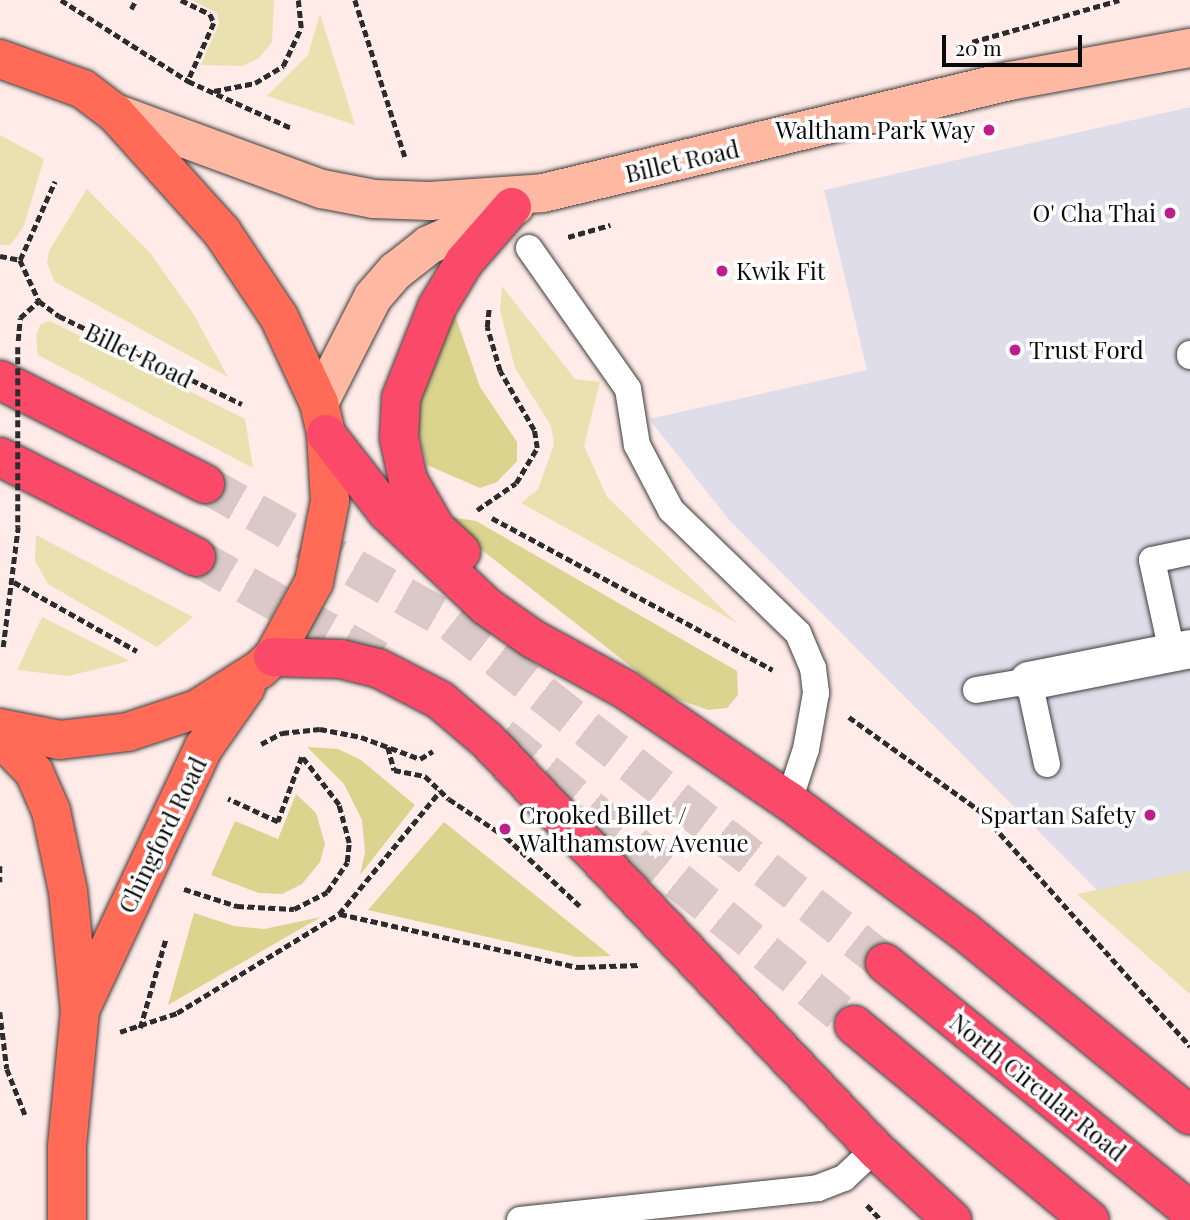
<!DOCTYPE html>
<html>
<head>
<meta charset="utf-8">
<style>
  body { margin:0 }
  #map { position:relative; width:1190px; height:1220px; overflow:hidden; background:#ffebe7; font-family:"Playfair Display",serif }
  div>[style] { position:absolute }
  .industrial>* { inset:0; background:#e0ddea }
  .green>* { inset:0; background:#eae1b0 }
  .forest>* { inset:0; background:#dbd48f }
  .highway-tunnel>* { height:38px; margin-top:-19px; transform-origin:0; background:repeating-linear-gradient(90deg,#dac9c6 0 38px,transparent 0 57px) }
  .path>* { height:4.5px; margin-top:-2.25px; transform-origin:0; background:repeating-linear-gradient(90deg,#2c2c2c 0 7px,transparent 0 10.5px) }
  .roads { filter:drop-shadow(0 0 2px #3d3d3d) drop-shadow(0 0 2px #3d3d3d) }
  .lane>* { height:26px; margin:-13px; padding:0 13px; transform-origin:13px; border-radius:13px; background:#fff }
  .street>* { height:38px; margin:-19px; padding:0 19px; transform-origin:19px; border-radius:19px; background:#fff }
  .secondary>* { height:38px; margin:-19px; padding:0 19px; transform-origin:19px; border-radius:19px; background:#ffb9a2 }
  .primary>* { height:38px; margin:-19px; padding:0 19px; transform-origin:19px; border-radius:19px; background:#ff6b57 }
  .highway>* { height:38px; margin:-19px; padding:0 19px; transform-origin:19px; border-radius:19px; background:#fb4969 }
  .path-bridge>* { height:4.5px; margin-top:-2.25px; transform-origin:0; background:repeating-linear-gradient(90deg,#2c2c2c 0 7px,transparent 0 10.5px) }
  .dots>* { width:19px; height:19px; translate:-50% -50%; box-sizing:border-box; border:4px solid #fff; border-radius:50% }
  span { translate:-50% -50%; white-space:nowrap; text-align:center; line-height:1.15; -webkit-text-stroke:7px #fff; paint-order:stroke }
  .poi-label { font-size:24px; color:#0a0a0a }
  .right { translate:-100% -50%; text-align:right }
  .left { translate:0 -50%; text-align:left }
  .street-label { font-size:24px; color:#0a0a0a }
  .scale { position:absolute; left:942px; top:35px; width:140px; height:32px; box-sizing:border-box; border:4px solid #0a0a0a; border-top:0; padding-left:9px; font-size:21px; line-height:24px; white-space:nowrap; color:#0a0a0a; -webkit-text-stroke:5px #fff; paint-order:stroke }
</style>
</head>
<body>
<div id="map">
  <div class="industrial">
    <i style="clip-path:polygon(1190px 107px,1190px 881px,1105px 898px,730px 521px,649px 419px,867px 370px,824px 190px)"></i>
  </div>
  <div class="green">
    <i style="clip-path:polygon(192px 0,274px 0,272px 42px,259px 58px,243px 66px,201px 65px,219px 23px,217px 13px)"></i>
    <i style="clip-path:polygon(320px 14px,355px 125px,267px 96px,308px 55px)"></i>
    <i style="clip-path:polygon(0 135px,44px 159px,23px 228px,10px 245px,0 245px)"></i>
    <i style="clip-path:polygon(87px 189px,151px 254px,194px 315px,228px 377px,55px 282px,47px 263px,49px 251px)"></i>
    <i style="clip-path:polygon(502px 286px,575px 379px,600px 382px,584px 446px,607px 497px,737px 623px,521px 503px,538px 489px,554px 445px,551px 426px,515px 368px,500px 310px)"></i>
    <i style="clip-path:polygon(50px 321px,245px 419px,253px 468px,38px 355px,36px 335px,41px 324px)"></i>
    <i style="clip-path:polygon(36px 535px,193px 617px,157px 647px,48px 584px,35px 561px)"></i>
    <i style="clip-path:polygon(42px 617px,130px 661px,68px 676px,17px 670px)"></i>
    <i style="clip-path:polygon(1190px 871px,1190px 994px,1077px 894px)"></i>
  </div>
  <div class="forest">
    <i style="clip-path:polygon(455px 315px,480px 387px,517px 442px,517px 461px,497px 482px,480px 488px,427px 465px,418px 430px,422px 382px,440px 335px)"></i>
    <i style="clip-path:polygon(450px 517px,476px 521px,737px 671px,738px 695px,727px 708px,708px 710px,669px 696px,478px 547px)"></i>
    <i style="clip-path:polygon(307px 747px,338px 749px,361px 760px,415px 805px,360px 875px,365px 852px,362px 820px,344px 784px)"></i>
    <i style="clip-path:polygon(296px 794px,316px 813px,325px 844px,320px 862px,302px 884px,282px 894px,259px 893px,211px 875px,235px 821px,278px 839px)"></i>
    <i style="clip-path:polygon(444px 822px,611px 956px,577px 957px,368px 910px)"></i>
    <i style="clip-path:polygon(194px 913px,234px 926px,264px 929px,321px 917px,168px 1005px)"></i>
  </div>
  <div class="highway-tunnel">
    <i style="left:205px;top:484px;width:283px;rotate:29.4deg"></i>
    <i style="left:452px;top:623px;width:551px;rotate:38.14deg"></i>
    <i style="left:196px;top:557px;width:220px;rotate:29.4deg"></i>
    <i style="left:501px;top:736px;width:456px;rotate:39.3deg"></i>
  </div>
  <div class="path">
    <i style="left:61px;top:0;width:151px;rotate:32.5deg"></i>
    <i style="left:188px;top:81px;width:113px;rotate:24.5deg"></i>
    <i style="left:181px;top:0;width:32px;rotate:26deg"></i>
    <i style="left:210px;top:14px;width:10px;rotate:66deg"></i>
    <i style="left:214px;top:23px;width:64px;rotate:114.1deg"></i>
    <i style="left:355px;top:0;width:165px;rotate:72.3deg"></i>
    <i style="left:131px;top:9px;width:10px;rotate:-61deg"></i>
    <i style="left:972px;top:42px;width:153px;rotate:-15.9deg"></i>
    <i style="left:214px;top:91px;width:42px;rotate:-11deg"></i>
    <i style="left:255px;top:83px;width:33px;rotate:-31deg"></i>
    <i style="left:283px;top:66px;width:42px;rotate:-64.7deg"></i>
    <i style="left:301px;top:28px;width:28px;rotate:-96deg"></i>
    <i style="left:568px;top:237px;width:44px;rotate:-15.9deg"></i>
    <i style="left:0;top:256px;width:20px;rotate:11deg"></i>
    <i style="left:20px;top:260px;width:86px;rotate:-66.1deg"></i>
    <i style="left:20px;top:260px;width:45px;rotate:65.1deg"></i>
    <i style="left:39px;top:301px;width:25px;rotate:37deg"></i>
    <i style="left:59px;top:316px;width:203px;rotate:25.7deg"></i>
    <i style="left:18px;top:341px;width:23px;rotate:-85deg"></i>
    <i style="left:20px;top:318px;width:25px;rotate:-42deg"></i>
    <i style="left:477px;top:510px;width:47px;rotate:-34.7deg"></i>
    <i style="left:516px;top:483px;width:41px;rotate:-59deg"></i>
    <i style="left:537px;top:448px;width:18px;rotate:-99deg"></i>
    <i style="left:534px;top:430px;width:68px;rotate:-120deg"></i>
    <i style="left:500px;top:371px;width:46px;rotate:-106.5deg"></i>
    <i style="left:487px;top:327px;width:19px;rotate:-84deg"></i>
    <i style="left:492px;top:518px;width:319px;rotate:28.4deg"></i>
    <i style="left:14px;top:582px;width:141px;rotate:29.3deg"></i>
    <i style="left:3px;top:647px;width:121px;rotate:-82.9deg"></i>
    <i style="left:849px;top:717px;width:160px;rotate:35.6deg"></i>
    <i style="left:979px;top:810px;width:317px;rotate:48.2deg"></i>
    <i style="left:261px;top:744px;width:24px;rotate:-28deg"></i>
    <i style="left:282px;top:733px;width:38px;rotate:-6deg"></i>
    <i style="left:320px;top:729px;width:42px;rotate:11deg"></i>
    <i style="left:361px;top:737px;width:63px;rotate:20.4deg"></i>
    <i style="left:420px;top:759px;width:15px;rotate:-32deg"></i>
    <i style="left:388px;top:747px;width:24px;rotate:75deg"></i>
    <i style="left:394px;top:770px;width:32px;rotate:11deg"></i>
    <i style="left:425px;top:776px;width:33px;rotate:44deg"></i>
    <i style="left:449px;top:799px;width:69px;rotate:33.7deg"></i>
    <i style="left:506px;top:837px;width:101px;rotate:43deg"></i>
    <i style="left:0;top:866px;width:16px;rotate:90deg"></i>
    <i style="left:184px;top:889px;width:56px;rotate:17.8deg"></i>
    <i style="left:237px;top:906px;width:57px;rotate:3deg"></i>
    <i style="left:294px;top:909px;width:37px;rotate:-27deg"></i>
    <i style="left:327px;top:892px;width:36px;rotate:-56deg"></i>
    <i style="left:347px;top:862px;width:19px;rotate:-84deg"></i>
    <i style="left:349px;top:843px;width:39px;rotate:-105deg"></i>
    <i style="left:339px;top:805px;width:61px;rotate:-127.6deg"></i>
    <i style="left:302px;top:757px;width:69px;rotate:110.3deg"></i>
    <i style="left:278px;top:822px;width:55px;rotate:-155.3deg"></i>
    <i style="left:340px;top:914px;width:244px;rotate:12.6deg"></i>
    <i style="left:578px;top:967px;width:62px;rotate:-1.8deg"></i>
    <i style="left:0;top:1012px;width:57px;rotate:83deg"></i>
    <i style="left:7px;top:1069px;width:52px;rotate:68.4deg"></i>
    <i style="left:140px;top:1028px;width:94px;rotate:-73.9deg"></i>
    <i style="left:120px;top:1032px;width:60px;rotate:-18.4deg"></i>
    <i style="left:177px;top:1013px;width:190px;rotate:-31.4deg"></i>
    <i style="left:339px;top:914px;width:159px;rotate:-50.6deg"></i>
    <i style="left:867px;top:1205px;width:21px;rotate:47deg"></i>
  </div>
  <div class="roads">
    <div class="lane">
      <i style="left:529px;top:248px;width:172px;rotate:54.9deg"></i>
      <i style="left:628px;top:389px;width:57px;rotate:80.9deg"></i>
      <i style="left:637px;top:445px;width:73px;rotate:62.4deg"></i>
      <i style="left:671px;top:510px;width:177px;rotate:44.1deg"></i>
      <i style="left:798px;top:633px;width:38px;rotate:67deg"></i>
      <i style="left:813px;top:668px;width:25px;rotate:83deg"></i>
      <i style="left:816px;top:693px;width:57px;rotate:100.1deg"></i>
      <i style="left:806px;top:749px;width:55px;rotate:108.1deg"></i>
      <i style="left:1190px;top:354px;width:2px;rotate:90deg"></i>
      <i style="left:1172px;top:652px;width:94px;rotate:-102.3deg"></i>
      <i style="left:1152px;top:560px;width:39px;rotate:-12deg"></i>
      <i style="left:976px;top:690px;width:54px;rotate:-9.6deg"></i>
      <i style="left:1029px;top:681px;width:85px;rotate:77.8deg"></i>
      <i style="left:520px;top:1220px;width:300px;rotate:-6.1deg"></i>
      <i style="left:818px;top:1188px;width:28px;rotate:-21deg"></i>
      <i style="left:844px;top:1178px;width:42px;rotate:-43.1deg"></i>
    </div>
    <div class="street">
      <i style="left:1029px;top:681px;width:164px;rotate:-11.2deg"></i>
    </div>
    <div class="secondary">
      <i style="left:115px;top:113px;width:221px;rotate:20.2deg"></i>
      <i style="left:322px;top:189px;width:53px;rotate:10.9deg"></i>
      <i style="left:374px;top:199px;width:56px;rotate:2deg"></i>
      <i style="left:430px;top:201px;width:113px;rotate:-4deg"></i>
      <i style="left:543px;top:193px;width:480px;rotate:-13.5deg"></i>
      <i style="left:1010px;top:81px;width:183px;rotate:-10.4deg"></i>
      <i style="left:319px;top:403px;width:119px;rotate:-63deg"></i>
      <i style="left:373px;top:297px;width:35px;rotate:-49deg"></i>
      <i style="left:396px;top:271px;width:42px;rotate:-38.2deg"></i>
      <i style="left:429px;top:245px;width:94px;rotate:-24.4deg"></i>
    </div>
    <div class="primary">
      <i style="left:0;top:59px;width:88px;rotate:19.9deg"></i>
      <i style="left:83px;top:89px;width:40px;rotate:37deg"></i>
      <i style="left:115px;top:113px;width:160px;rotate:48deg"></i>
      <i style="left:222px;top:232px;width:102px;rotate:56.2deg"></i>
      <i style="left:279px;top:317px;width:95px;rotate:65.1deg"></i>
      <i style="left:319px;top:403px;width:32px;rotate:77deg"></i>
      <i style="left:326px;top:434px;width:67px;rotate:86.6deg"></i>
      <i style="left:330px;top:501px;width:83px;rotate:101.2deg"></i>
      <i style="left:314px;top:582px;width:85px;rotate:118.7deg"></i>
      <i style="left:273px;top:657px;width:18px;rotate:137deg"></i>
      <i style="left:260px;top:669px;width:75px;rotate:147.6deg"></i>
      <i style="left:197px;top:709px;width:73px;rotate:161.6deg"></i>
      <i style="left:128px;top:732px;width:68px;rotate:173.3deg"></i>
      <i style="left:60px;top:740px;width:61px;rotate:-168.7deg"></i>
      <i style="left:0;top:737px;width:49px;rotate:45.8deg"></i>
      <i style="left:34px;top:772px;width:43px;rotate:66.4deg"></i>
      <i style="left:51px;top:811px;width:82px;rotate:78deg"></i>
      <i style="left:68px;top:891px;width:121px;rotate:84.3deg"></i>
      <i style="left:80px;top:1011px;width:136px;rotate:95.5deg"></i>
      <i style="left:67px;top:1146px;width:74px;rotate:90deg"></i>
      <i style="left:80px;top:1010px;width:291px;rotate:-64.8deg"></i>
      <i style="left:204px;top:747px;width:73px;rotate:-55deg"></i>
    </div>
    <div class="highway">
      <i style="left:0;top:380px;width:230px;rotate:26.9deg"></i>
      <i style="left:326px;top:434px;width:99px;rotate:52deg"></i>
      <i style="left:387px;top:512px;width:137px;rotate:43.5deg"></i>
      <i style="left:486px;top:606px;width:57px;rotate:35.1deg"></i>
      <i style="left:533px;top:639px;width:106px;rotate:28.7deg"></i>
      <i style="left:626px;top:690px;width:197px;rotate:34.3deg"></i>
      <i style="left:789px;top:801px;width:217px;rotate:36.6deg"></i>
      <i style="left:963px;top:930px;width:293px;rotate:39.2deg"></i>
      <i style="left:0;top:457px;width:220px;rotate:27deg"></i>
      <i style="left:461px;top:552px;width:34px;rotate:-137deg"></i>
      <i style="left:436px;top:529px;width:56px;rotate:-119.7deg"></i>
      <i style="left:408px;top:480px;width:43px;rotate:-102.1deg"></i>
      <i style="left:399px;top:438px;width:40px;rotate:-87.1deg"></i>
      <i style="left:401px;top:398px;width:98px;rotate:-68.4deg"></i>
      <i style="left:437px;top:307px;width:52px;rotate:-59deg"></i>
      <i style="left:464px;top:262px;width:73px;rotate:-48.9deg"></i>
      <i style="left:273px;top:657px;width:68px;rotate:1.7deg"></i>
      <i style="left:341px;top:659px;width:38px;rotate:14deg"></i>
      <i style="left:378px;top:668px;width:70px;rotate:27.3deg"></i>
      <i style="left:440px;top:700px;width:63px;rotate:40.5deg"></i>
      <i style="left:488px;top:741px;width:562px;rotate:46.51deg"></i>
      <i style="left:875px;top:1149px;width:105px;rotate:42.7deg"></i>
      <i style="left:885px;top:963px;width:393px;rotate:39.1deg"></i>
      <i style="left:854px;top:1025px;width:306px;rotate:39.6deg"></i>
    </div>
  </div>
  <div class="path-bridge">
    <i style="left:18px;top:347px;width:180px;rotate:90deg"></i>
  </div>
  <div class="dots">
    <i style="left:989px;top:130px;background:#be1e8c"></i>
    <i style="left:1170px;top:213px;background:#be1e8c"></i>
    <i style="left:722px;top:271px;background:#be1e8c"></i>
    <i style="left:1015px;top:350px;background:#be1e8c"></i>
    <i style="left:1150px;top:815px;background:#be1e8c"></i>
    <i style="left:505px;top:829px;background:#be1e8c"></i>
  </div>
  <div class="poi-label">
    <span class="right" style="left:975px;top:130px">Waltham Park Way</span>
    <span class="right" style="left:1156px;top:213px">O' Cha Thai</span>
    <span class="left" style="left:736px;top:271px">Kwik Fit</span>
    <span class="left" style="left:1029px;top:350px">Trust Ford</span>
    <span class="left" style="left:519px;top:829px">Crooked Billet /<br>Walthamstow Avenue</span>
    <span class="right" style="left:1136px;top:815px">Spartan Safety</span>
  </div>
  <div class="street-label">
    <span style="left:682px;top:161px;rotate:-13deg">Billet Road</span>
    <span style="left:139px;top:355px;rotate:26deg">Billet Road</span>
    <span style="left:162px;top:835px;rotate:-64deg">Chingford Road</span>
    <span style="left:1038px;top:1087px;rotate:39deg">North Circular Road</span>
  </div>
  <div class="scale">20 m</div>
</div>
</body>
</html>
